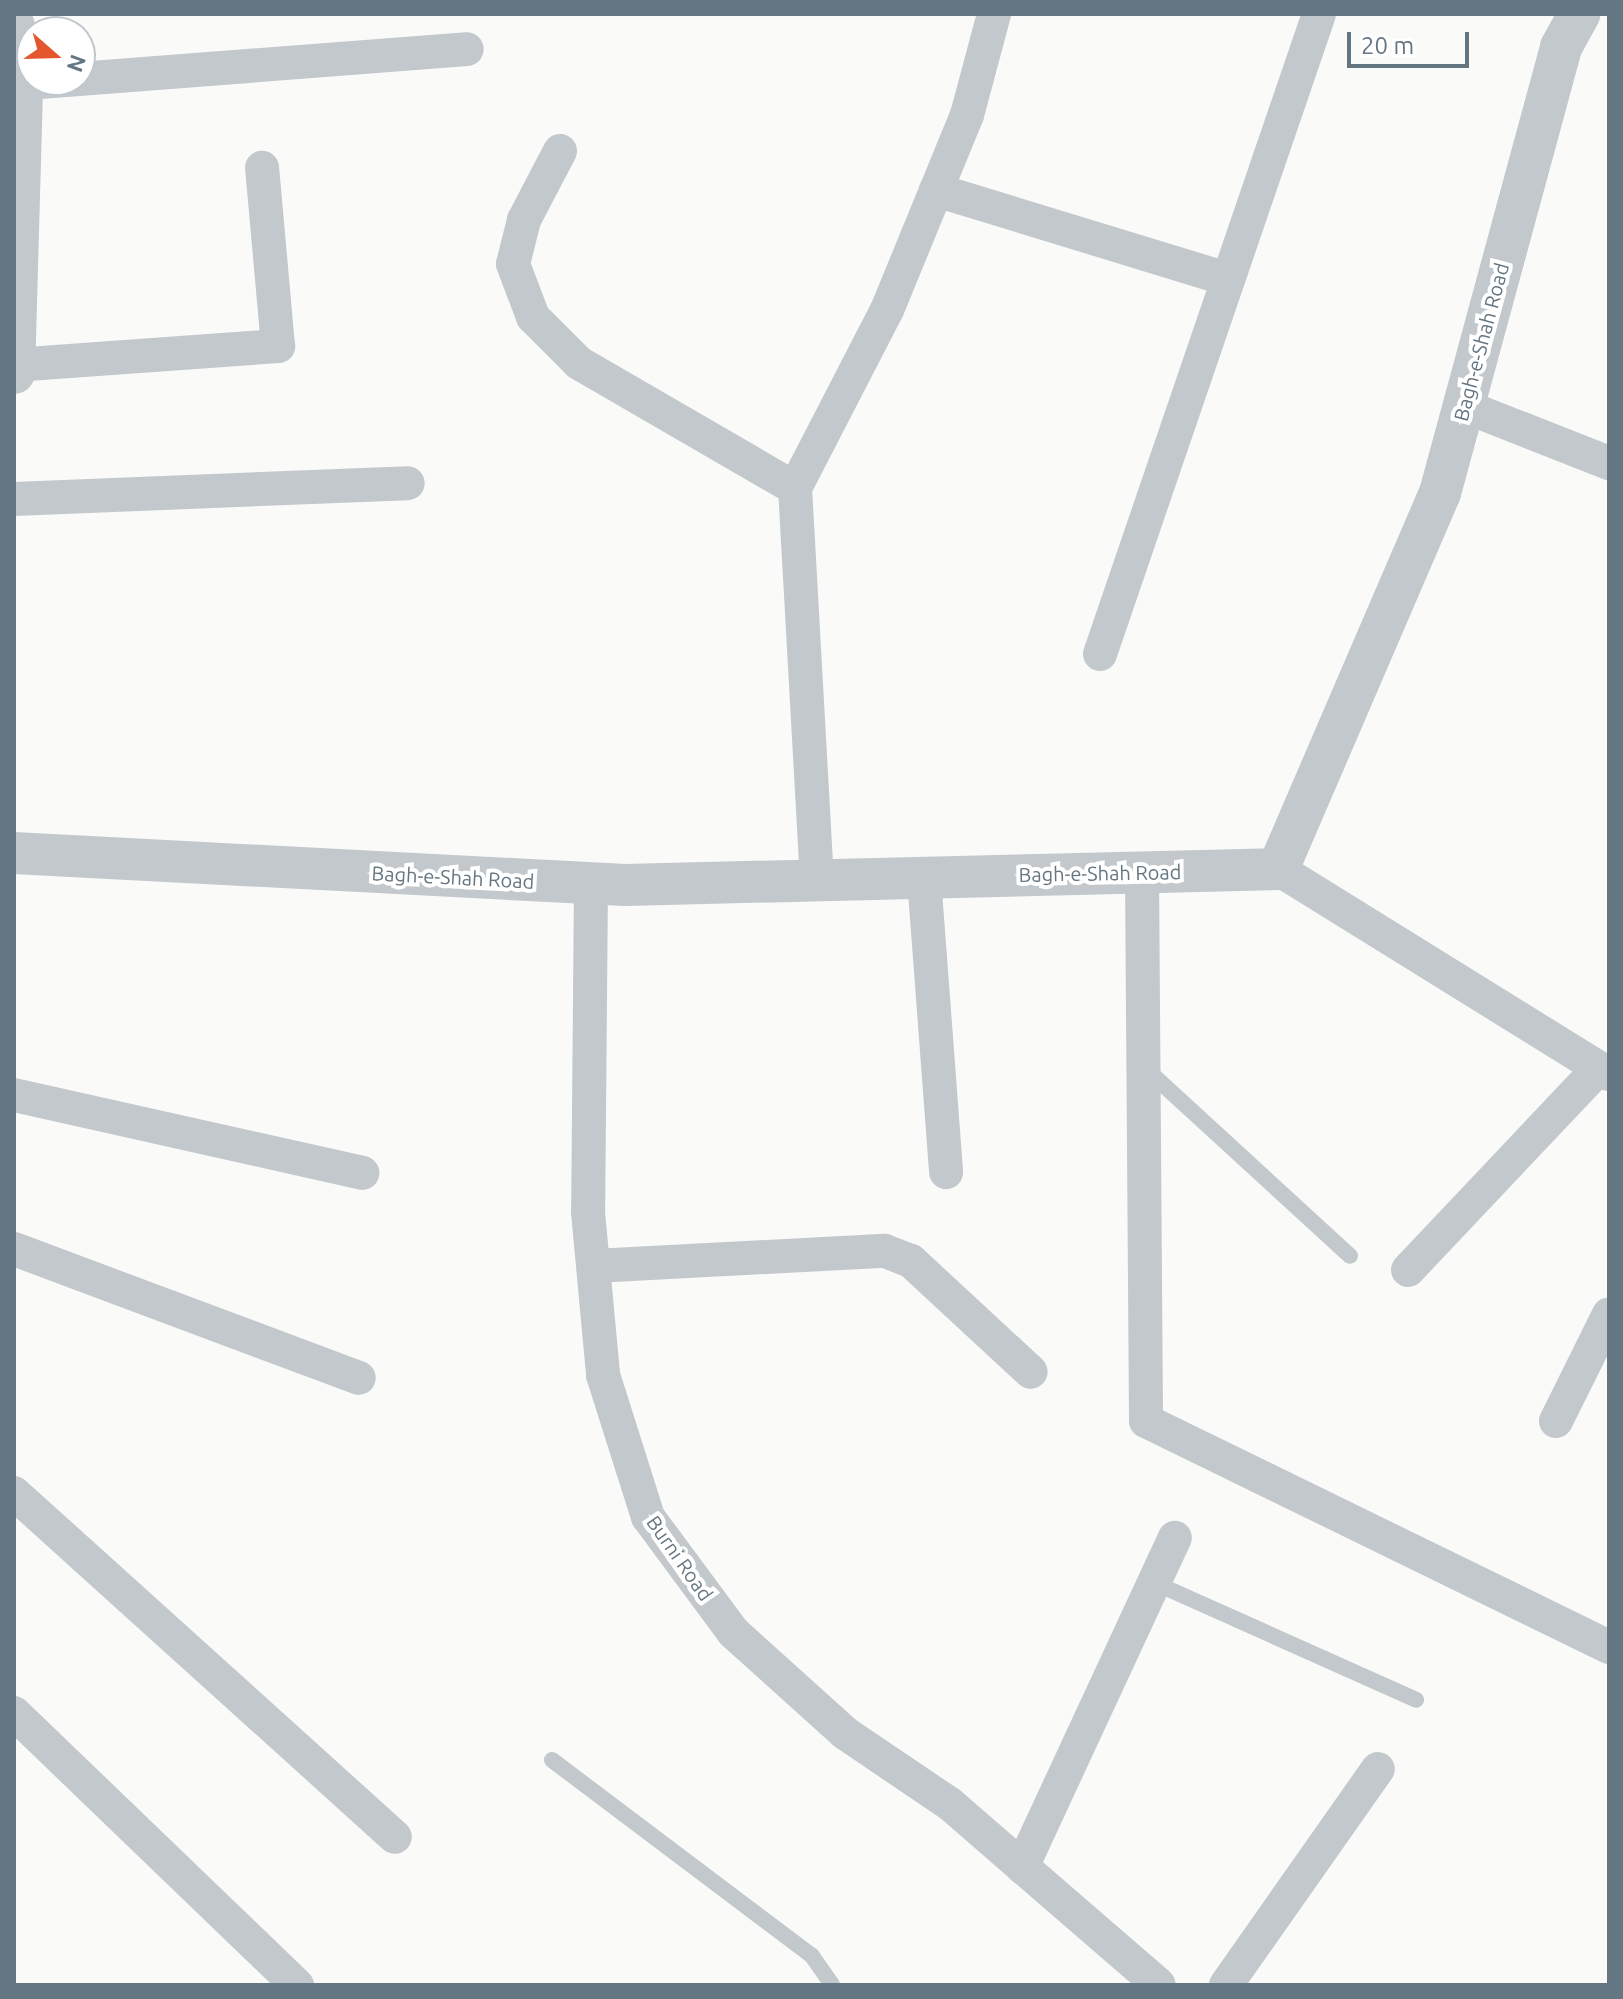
<!DOCTYPE html>
<html>
<head>
<meta charset="utf-8">
<style>
  body { margin:0 }
  #map { position:relative; width:1623px; height:1999px; overflow:hidden; background:#fafaf8; font-family:Ubuntu,sans-serif }
  div>[style] { position:absolute }
  .service>* { height:16px; margin:-8px; padding:0 8px; transform-origin:8px; border-radius:8px; background:#c3c8cc }
  .minor>* { height:34px; margin:-17px; padding:0 17px; transform-origin:17px; border-radius:17px; background:#c3c8cc }
  .tertiary>* { height:42px; margin:-21px; padding:0 21px; transform-origin:21px; border-radius:21px; background:#c3c8cc }
  span { translate:-50% -50%; white-space:nowrap; text-align:center; line-height:1.15; -webkit-text-stroke:8px #fff; paint-order:stroke }
  .street-label { font-size:20px; color:#657683 }
  .frame { position:absolute; inset:0; border:16px solid #657683; pointer-events:none }
  .north { position:absolute; left:16px; top:16px; width:80px; height:80px; box-sizing:border-box; background:#fff; border:2px solid #c1c8cd; border-radius:50%; rotate:110deg; font-size:22px; font-weight:700; line-height:32px; text-align:center; color:#657683 }
  .north::after { content:''; display:block; margin:auto; width:28px; height:36px; background:#e4572e; clip-path:polygon(50% 0,100% 100%,50% 72%,0 100%) }
  .scale { position:absolute; left:1347px; top:32px; width:122px; height:36px; box-sizing:border-box; border:4px solid #657683; border-top:0; padding-left:10px; font-size:24px; line-height:28px; white-space:nowrap; color:#657683; -webkit-text-stroke:6px #fff; paint-order:stroke }
</style>
</head>
<body>
<div id="map">
  <div class="service">
    <i style="left:1145px;top:1068px;width:278px;rotate:42.5deg"></i>
    <i style="left:1155px;top:1583px;width:286px;rotate:24.1deg"></i>
    <i style="left:552px;top:1760px;width:326px;rotate:37deg"></i>
    <i style="left:812px;top:1956px;width:35px;rotate:55deg"></i>
  </div>
  <div class="minor">
    <i style="left:14px;top:84px;width:454px;rotate:-4.4deg"></i>
    <i style="left:560px;top:151px;width:78px;rotate:117.6deg"></i>
    <i style="left:524px;top:220px;width:45px;rotate:104deg"></i>
    <i style="left:513px;top:264px;width:57px;rotate:69.3deg"></i>
    <i style="left:533px;top:317px;width:65px;rotate:45deg"></i>
    <i style="left:579px;top:363px;width:250px;rotate:30.1deg"></i>
    <i style="left:936px;top:190px;width:305px;rotate:17deg"></i>
    <i style="left:14px;top:365px;width:265px;rotate:-4.1deg"></i>
    <i style="left:278px;top:346px;width:179px;rotate:-95.1deg"></i>
    <i style="left:1464px;top:406px;width:156px;rotate:21.5deg"></i>
    <i style="left:14px;top:499px;width:394px;rotate:-2.3deg"></i>
    <i style="left:1100px;top:654px;width:676px;rotate:-71.11deg"></i>
    <i style="left:1278px;top:869px;width:389px;rotate:31.8deg"></i>
    <i style="left:1142px;top:872px;width:549px;rotate:89.58deg"></i>
    <i style="left:1146px;top:1421px;width:515px;rotate:26.02deg"></i>
    <i style="left:924px;top:878px;width:295px;rotate:85.7deg"></i>
    <i style="left:817px;top:881px;width:394px;rotate:-93.2deg"></i>
    <i style="left:795px;top:488px;width:200px;rotate:-62.7deg"></i>
    <i style="left:887px;top:310px;width:211px;rotate:-67.7deg"></i>
    <i style="left:967px;top:115px;width:105px;rotate:-75deg"></i>
    <i style="left:591px;top:884px;width:328px;rotate:90.5deg"></i>
    <i style="left:588px;top:1212px;width:164px;rotate:84.7deg"></i>
    <i style="left:603px;top:1375px;width:149px;rotate:72.4deg"></i>
    <i style="left:648px;top:1517px;width:143px;rotate:53.5deg"></i>
    <i style="left:733px;top:1632px;width:151px;rotate:42deg"></i>
    <i style="left:845px;top:1733px;width:127px;rotate:34.1deg"></i>
    <i style="left:950px;top:1804px;width:276px;rotate:40.9deg"></i>
    <i style="left:14px;top:1095px;width:357px;rotate:12.6deg"></i>
    <i style="left:14px;top:1249px;width:368px;rotate:20.5deg"></i>
    <i style="left:594px;top:1266px;width:291px;rotate:-3deg"></i>
    <i style="left:885px;top:1251px;width:28px;rotate:21deg"></i>
    <i style="left:911px;top:1261px;width:163px;rotate:42.8deg"></i>
    <i style="left:1408px;top:1270px;width:278px;rotate:-46.6deg"></i>
    <i style="left:1556px;top:1421px;width:119px;rotate:-63.6deg"></i>
    <i style="left:14px;top:1493px;width:513px;rotate:42.08deg"></i>
    <i style="left:14px;top:1713px;width:393px;rotate:43.9deg"></i>
    <i style="left:1022px;top:1867px;width:363px;rotate:-65.1deg"></i>
    <i style="left:1226px;top:1985px;width:264px;rotate:-54.9deg"></i>
  </div>
  <div class="tertiary">
    <i style="left:14px;top:26px;width:64px;rotate:82.8deg"></i>
    <i style="left:22px;top:89px;width:284px;rotate:91.6deg"></i>
    <i style="left:14px;top:853px;width:612px;rotate:3deg"></i>
    <i style="left:625px;top:885px;width:653px;rotate:-1.4deg"></i>
    <i style="left:1278px;top:869px;width:409px;rotate:-66.7deg"></i>
    <i style="left:1440px;top:493px;width:462px;rotate:-74.8deg"></i>
    <i style="left:1561px;top:47px;width:38px;rotate:-61deg"></i>
  </div>
  <div class="street-label">
    <span style="left:1481px;top:342px;rotate:-75deg">Bagh-e-Shah Road</span>
    <span style="left:1100px;top:873px;rotate:-1deg">Bagh-e-Shah Road</span>
    <span style="left:453px;top:877px;rotate:3deg">Bagh-e-Shah Road</span>
    <span style="left:680px;top:1558px;rotate:55deg">Burni Road</span>
  </div>
  <div class="frame"></div>
  <div class="north">N</div>
  <div class="scale">20 m</div>
</div>
</body>
</html>
